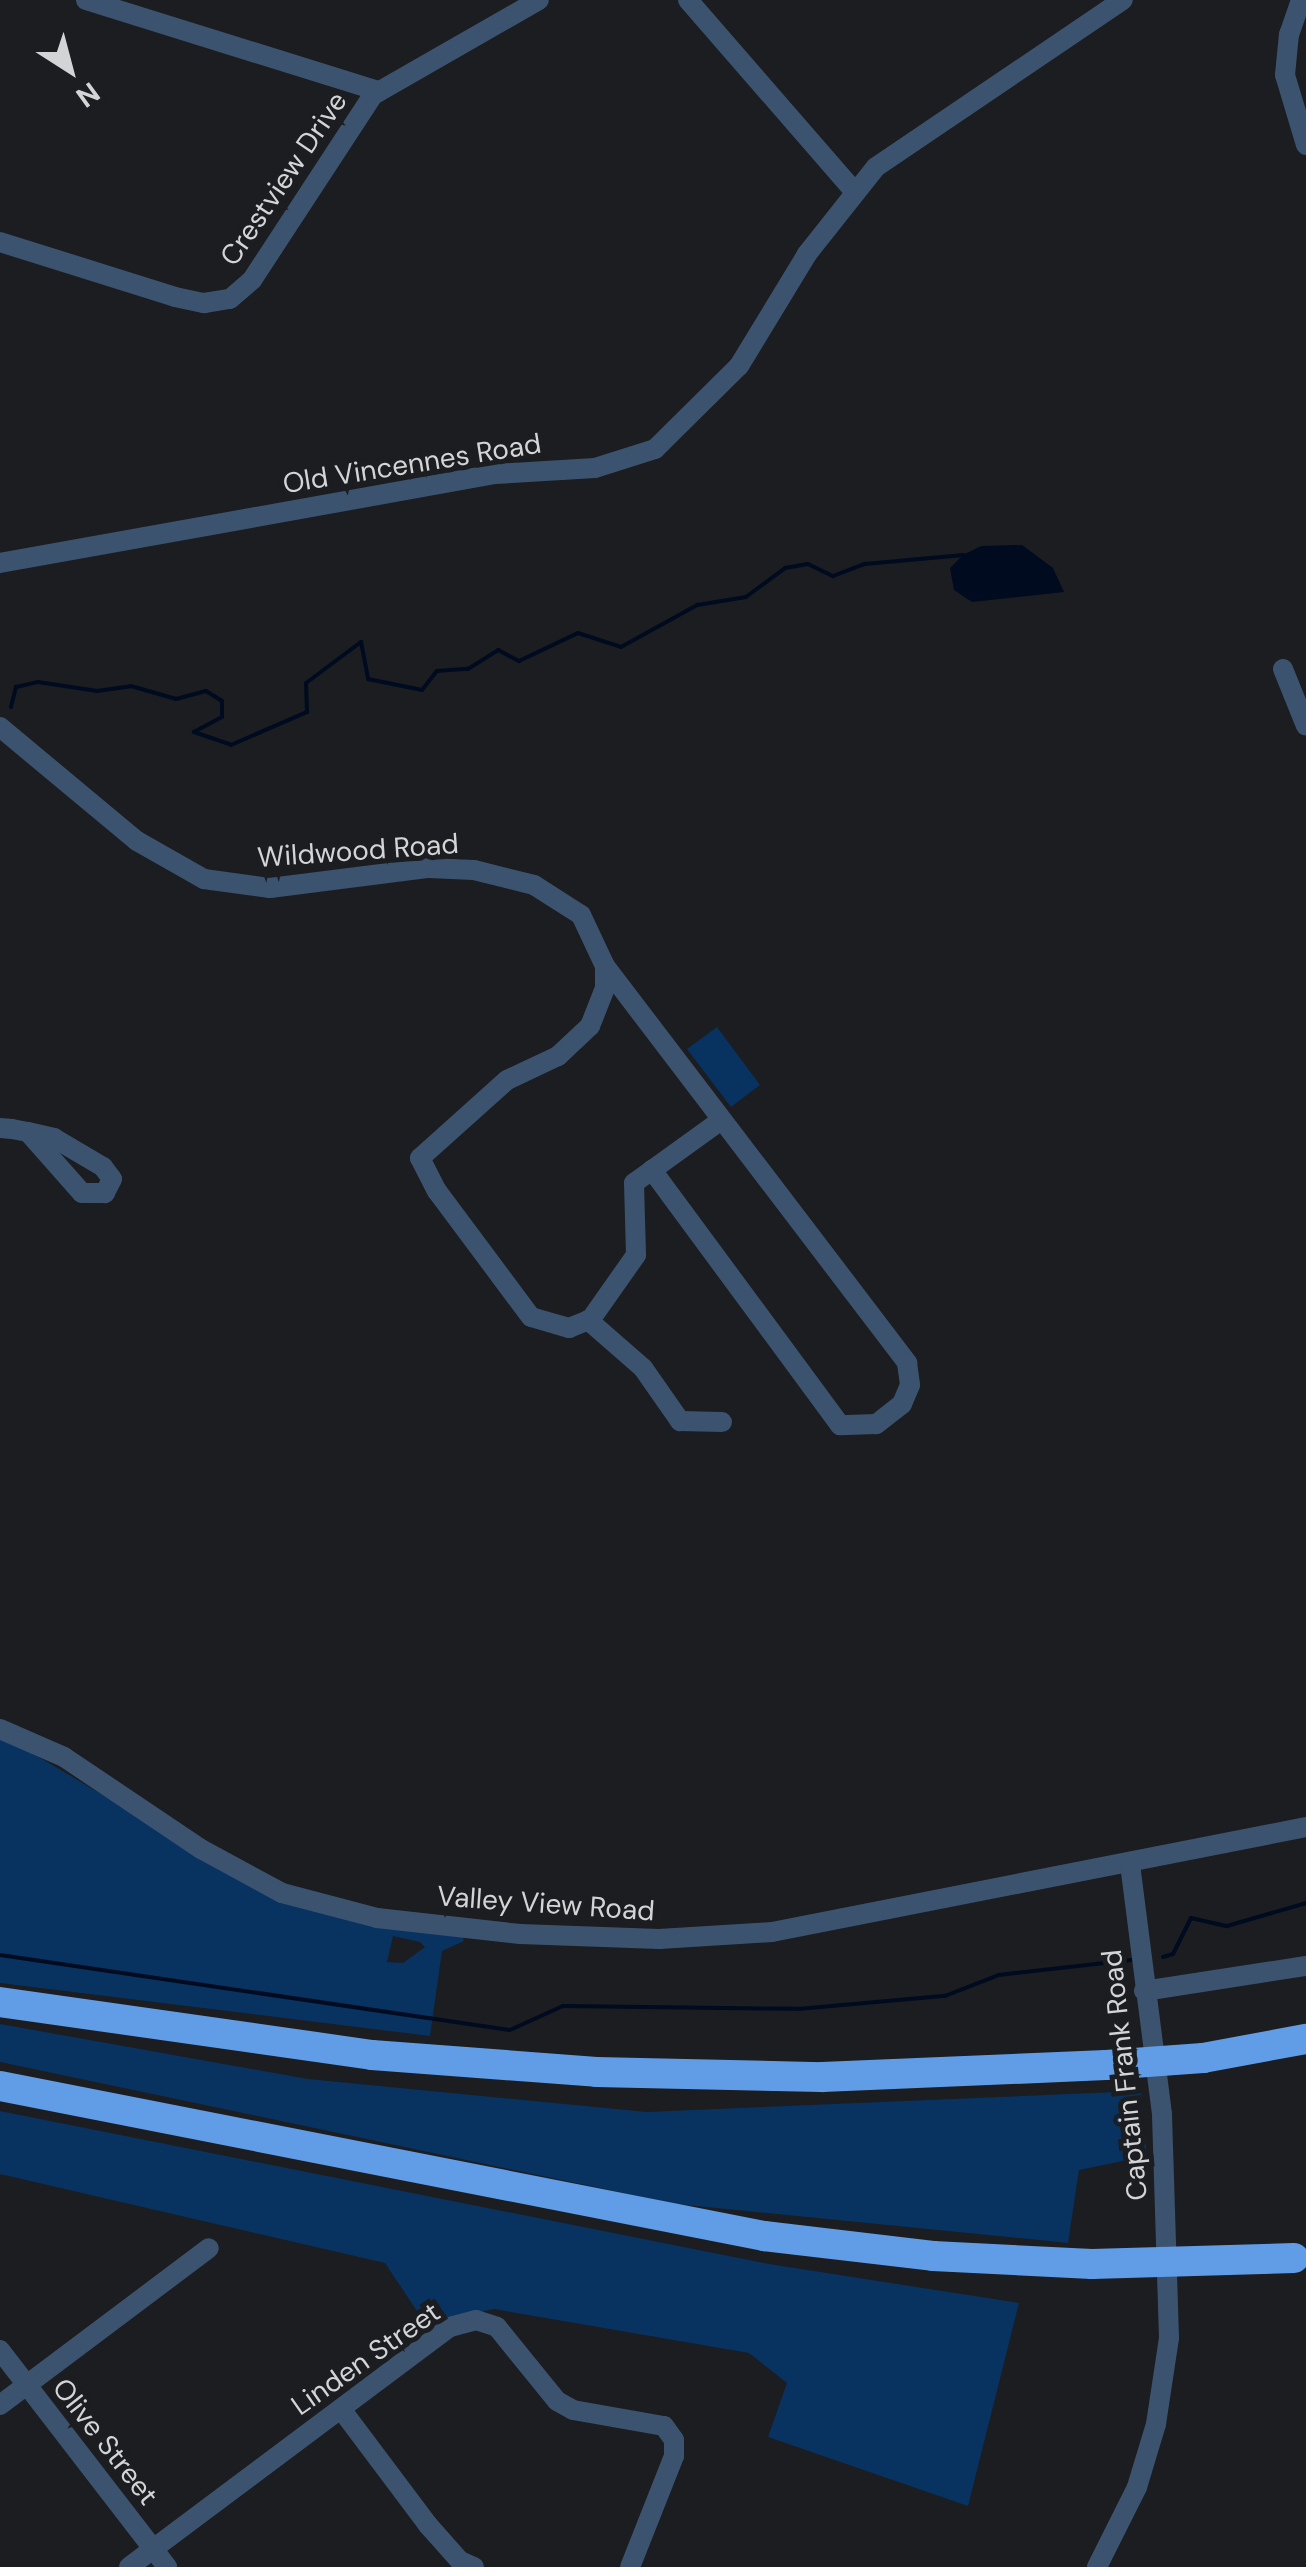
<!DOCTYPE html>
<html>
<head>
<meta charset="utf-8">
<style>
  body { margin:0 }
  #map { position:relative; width:1306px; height:2567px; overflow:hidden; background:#1b1d20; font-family:"DM Sans",sans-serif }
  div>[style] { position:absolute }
  .green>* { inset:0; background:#083260 }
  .water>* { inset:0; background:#000b20 }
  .stream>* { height:4px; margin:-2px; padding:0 2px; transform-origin:2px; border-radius:2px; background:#000b20 }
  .minor>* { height:20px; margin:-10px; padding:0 10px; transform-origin:10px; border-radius:10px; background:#3c5370 }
  .highway>* { height:30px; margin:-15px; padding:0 15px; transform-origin:15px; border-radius:15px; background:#619de7 }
  .highway-bridge>* { height:30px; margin:-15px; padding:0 15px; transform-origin:15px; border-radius:15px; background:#619de7 }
  span { translate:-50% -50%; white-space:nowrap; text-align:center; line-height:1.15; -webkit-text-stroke:10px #1b1d20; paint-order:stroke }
  .street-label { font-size:28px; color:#d3d4d6 }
  .north { position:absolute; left:20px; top:20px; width:100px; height:100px; -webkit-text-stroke:8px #1b1d20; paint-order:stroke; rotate:144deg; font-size:28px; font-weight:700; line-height:40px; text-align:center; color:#d3d4d6 }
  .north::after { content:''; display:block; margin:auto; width:35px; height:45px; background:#d3d4d6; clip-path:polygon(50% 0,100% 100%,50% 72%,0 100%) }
</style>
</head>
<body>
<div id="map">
  <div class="green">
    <i style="clip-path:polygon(717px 1027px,760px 1085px,731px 1107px,687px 1049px)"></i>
    <i style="clip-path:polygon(evenodd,0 1734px,246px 1880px,462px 1935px,464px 1941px,442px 1951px,430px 2036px,0 1983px,0 1734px,393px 1936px,420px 1942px,425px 1947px,403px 1963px,387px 1962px,393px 1936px)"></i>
    <i style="clip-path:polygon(0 2024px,308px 2079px,647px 2112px,1141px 2091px,1147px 2156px,1079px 2170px,1068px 2243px,676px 2204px,0 2062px)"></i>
    <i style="clip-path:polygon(0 2111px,769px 2264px,1019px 2303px,968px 2506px,768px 2437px,787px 2383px,749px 2353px,494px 2309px,425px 2323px,385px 2263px,0 2174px)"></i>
  </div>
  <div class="water">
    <i style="clip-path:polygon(1022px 545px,1053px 568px,1064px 592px,972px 602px,954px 590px,950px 568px,963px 555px,981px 546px)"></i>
  </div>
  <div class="stream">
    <i style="left:11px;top:707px;width:21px;rotate:-76deg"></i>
    <i style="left:16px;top:687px;width:23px;rotate:-13deg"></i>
    <i style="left:38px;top:682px;width:60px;rotate:8.7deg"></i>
    <i style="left:97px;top:691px;width:34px;rotate:-8deg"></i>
    <i style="left:131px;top:686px;width:47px;rotate:16.1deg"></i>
    <i style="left:176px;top:699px;width:31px;rotate:-15deg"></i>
    <i style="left:206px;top:691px;width:19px;rotate:32deg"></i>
    <i style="left:222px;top:701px;width:16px;rotate:90deg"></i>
    <i style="left:222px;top:717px;width:32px;rotate:152deg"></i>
    <i style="left:194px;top:732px;width:39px;rotate:19deg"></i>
    <i style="left:231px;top:745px;width:83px;rotate:-23.5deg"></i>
    <i style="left:307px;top:712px;width:29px;rotate:-92deg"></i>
    <i style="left:306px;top:683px;width:69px;rotate:-36.7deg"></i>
    <i style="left:361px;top:642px;width:38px;rotate:79deg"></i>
    <i style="left:368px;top:679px;width:55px;rotate:11.5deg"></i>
    <i style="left:422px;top:690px;width:24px;rotate:-52deg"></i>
    <i style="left:437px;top:671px;width:31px;rotate:-4deg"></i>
    <i style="left:468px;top:669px;width:36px;rotate:-32deg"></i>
    <i style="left:498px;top:650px;width:24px;rotate:28deg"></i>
    <i style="left:519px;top:661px;width:65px;rotate:-25.4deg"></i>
    <i style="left:578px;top:633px;width:45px;rotate:18deg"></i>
    <i style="left:621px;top:647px;width:87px;rotate:-28.9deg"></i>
    <i style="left:697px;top:605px;width:50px;rotate:-9.3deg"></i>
    <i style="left:746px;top:597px;width:49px;rotate:-36.6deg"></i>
    <i style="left:785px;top:568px;width:23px;rotate:-10deg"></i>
    <i style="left:808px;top:564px;width:28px;rotate:26deg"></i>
    <i style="left:833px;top:576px;width:34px;rotate:-21deg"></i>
    <i style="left:865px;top:564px;width:99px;rotate:-5.2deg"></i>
    <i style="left:0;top:1955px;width:515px;rotate:8.37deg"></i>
    <i style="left:510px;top:2030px;width:58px;rotate:-24.4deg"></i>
    <i style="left:563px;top:2006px;width:235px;rotate:0.7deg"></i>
    <i style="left:798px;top:2009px;width:148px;rotate:-5.1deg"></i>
    <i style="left:945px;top:1996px;width:58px;rotate:-21.3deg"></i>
    <i style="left:999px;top:1975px;width:133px;rotate:-6.5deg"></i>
    <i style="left:1163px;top:1957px;width:10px;rotate:-17deg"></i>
    <i style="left:1173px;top:1954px;width:40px;rotate:-63.4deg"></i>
    <i style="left:1191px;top:1918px;width:37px;rotate:13deg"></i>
    <i style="left:1227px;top:1926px;width:82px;rotate:-16.2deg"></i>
  </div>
  <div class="minor">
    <i style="left:86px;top:0;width:307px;rotate:17.3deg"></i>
    <i style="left:688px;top:0;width:252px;rotate:49deg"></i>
    <i style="left:1301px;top:0;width:36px;rotate:109deg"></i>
    <i style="left:1289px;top:34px;width:41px;rotate:95.6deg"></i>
    <i style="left:1285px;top:75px;width:73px;rotate:73.3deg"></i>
    <i style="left:0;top:242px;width:183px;rotate:17.4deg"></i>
    <i style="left:175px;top:297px;width:30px;rotate:12deg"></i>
    <i style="left:204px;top:303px;width:26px;rotate:-9deg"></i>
    <i style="left:230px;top:299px;width:29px;rotate:-41deg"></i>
    <i style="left:252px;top:280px;width:221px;rotate:-56.8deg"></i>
    <i style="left:373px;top:95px;width:191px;rotate:-29.8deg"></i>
    <i style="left:0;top:563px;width:503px;rotate:-10.19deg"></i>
    <i style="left:495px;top:474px;width:100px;rotate:-3.4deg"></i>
    <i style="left:595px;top:468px;width:63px;rotate:-17.6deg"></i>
    <i style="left:655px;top:449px;width:118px;rotate:-44.7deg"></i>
    <i style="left:739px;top:366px;width:131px;rotate:-58.7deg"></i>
    <i style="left:807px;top:254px;width:111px;rotate:-51.6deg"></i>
    <i style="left:876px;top:167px;width:298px;rotate:-34.1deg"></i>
    <i style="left:1283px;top:669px;width:61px;rotate:68deg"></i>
    <i style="left:0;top:727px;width:178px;rotate:39.8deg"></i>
    <i style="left:137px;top:841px;width:77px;rotate:29.6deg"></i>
    <i style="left:204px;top:879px;width:67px;rotate:7.8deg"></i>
    <i style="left:270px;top:888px;width:160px;rotate:-7.2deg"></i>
    <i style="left:429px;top:868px;width:45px;rotate:2.5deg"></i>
    <i style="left:474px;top:870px;width:62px;rotate:14deg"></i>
    <i style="left:534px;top:885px;width:56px;rotate:32.6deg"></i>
    <i style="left:581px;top:915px;width:56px;rotate:64.8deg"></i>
    <i style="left:605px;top:966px;width:22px;rotate:90deg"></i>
    <i style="left:605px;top:988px;width:41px;rotate:111.5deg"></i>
    <i style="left:590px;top:1026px;width:44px;rotate:136.8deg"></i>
    <i style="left:558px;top:1056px;width:56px;rotate:154.8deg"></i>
    <i style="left:507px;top:1080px;width:117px;rotate:138.1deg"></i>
    <i style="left:420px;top:1158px;width:37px;rotate:63deg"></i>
    <i style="left:437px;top:1191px;width:157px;rotate:53.3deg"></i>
    <i style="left:531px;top:1317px;width:40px;rotate:16deg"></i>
    <i style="left:569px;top:1328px;width:24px;rotate:-22deg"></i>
    <i style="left:591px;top:1319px;width:78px;rotate:-54.9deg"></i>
    <i style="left:636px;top:1255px;width:72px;rotate:-91.6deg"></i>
    <i style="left:634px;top:1183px;width:106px;rotate:-35.8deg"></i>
    <i style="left:605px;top:966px;width:499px;rotate:52.7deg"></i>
    <i style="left:907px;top:1363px;width:22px;rotate:82deg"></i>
    <i style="left:910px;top:1385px;width:21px;rotate:113deg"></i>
    <i style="left:902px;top:1404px;width:33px;rotate:142deg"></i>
    <i style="left:876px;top:1424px;width:36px;rotate:178deg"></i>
    <i style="left:840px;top:1425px;width:317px;rotate:-126.4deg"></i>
    <i style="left:0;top:1128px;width:12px;rotate:5deg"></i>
    <i style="left:12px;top:1129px;width:16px;rotate:11deg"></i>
    <i style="left:28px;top:1132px;width:27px;rotate:13deg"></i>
    <i style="left:54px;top:1138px;width:57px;rotate:30.6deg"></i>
    <i style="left:103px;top:1167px;width:15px;rotate:53deg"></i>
    <i style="left:112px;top:1179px;width:16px;rotate:117deg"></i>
    <i style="left:105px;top:1193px;width:23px;rotate:180deg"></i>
    <i style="left:82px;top:1193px;width:81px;rotate:-131.5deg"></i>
    <i style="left:588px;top:1320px;width:73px;rotate:41.1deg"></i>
    <i style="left:643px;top:1368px;width:65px;rotate:55.1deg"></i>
    <i style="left:680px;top:1421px;width:42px;rotate:1.4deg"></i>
    <i style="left:0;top:1729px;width:70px;rotate:23.6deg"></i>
    <i style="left:64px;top:1757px;width:165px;rotate:33.9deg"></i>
    <i style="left:201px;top:1849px;width:92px;rotate:28.5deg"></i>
    <i style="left:282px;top:1893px;width:98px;rotate:14.7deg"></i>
    <i style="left:377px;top:1918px;width:144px;rotate:6.4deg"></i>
    <i style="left:520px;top:1934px;width:139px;rotate:2.1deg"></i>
    <i style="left:659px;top:1939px;width:113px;rotate:-3.5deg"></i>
    <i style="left:772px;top:1932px;width:544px;rotate:-11.12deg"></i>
    <i style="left:1144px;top:1991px;width:164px;rotate:-8.8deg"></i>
    <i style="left:0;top:2350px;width:274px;rotate:52.4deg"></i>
    <i style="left:0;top:2405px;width:261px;rotate:-36.9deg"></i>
    <i style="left:341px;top:2409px;width:145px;rotate:53.1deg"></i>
    <i style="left:428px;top:2525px;width:48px;rotate:48.4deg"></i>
    <i style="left:460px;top:2561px;width:15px;rotate:23deg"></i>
    <i style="left:129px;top:2567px;width:401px;rotate:-36.8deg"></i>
    <i style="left:450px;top:2327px;width:27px;rotate:-15deg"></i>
    <i style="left:476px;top:2320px;width:22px;rotate:18deg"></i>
    <i style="left:497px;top:2327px;width:95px;rotate:51deg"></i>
    <i style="left:557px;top:2401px;width:18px;rotate:29deg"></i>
    <i style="left:573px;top:2410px;width:92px;rotate:10deg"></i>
    <i style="left:664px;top:2426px;width:17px;rotate:54deg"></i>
    <i style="left:674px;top:2440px;width:16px;rotate:90deg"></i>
    <i style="left:674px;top:2456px;width:119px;rotate:111.6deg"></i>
    <i style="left:1097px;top:2567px;width:89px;rotate:-63.4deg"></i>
    <i style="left:1137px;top:2487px;width:66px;rotate:-73.2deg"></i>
    <i style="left:1156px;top:2424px;width:87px;rotate:-81.4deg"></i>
    <i style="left:1169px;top:2338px;width:224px;rotate:-91.8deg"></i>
    <i style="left:1162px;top:2114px;width:253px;rotate:-97.3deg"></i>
  </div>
  <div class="highway">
    <i style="left:0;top:2002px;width:376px;rotate:8.1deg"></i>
    <i style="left:372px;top:2055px;width:225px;rotate:4.3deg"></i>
    <i style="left:596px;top:2072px;width:226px;rotate:1.3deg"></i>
    <i style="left:822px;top:2077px;width:284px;rotate:-2.4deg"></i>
    <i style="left:1203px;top:2058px;width:105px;rotate:-10.5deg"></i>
    <i style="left:0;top:2086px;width:779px;rotate:11.11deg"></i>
    <i style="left:764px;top:2236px;width:170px;rotate:6.7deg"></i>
    <i style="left:933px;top:2256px;width:159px;rotate:2.9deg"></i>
  </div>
  <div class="highway-bridge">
    <i style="left:1106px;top:2065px;width:97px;rotate:-4.1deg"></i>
    <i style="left:1092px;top:2264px;width:202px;rotate:-1.7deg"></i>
  </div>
  <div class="street-label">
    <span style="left:284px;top:179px;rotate:-56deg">Crestview Drive</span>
    <span style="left:412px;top:464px;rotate:-9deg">Old Vincennes Road</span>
    <span style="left:358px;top:851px;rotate:-4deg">Wildwood Road</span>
    <span style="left:546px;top:1904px;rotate:4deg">Valley View Road</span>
    <span style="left:1125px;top:2075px;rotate:-96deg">Captain Frank Road</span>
    <span style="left:366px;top:2359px;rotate:-35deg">Linden Street</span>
    <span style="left:105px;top:2442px;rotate:52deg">Olive Street</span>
  </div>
  <div class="north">N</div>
</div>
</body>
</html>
